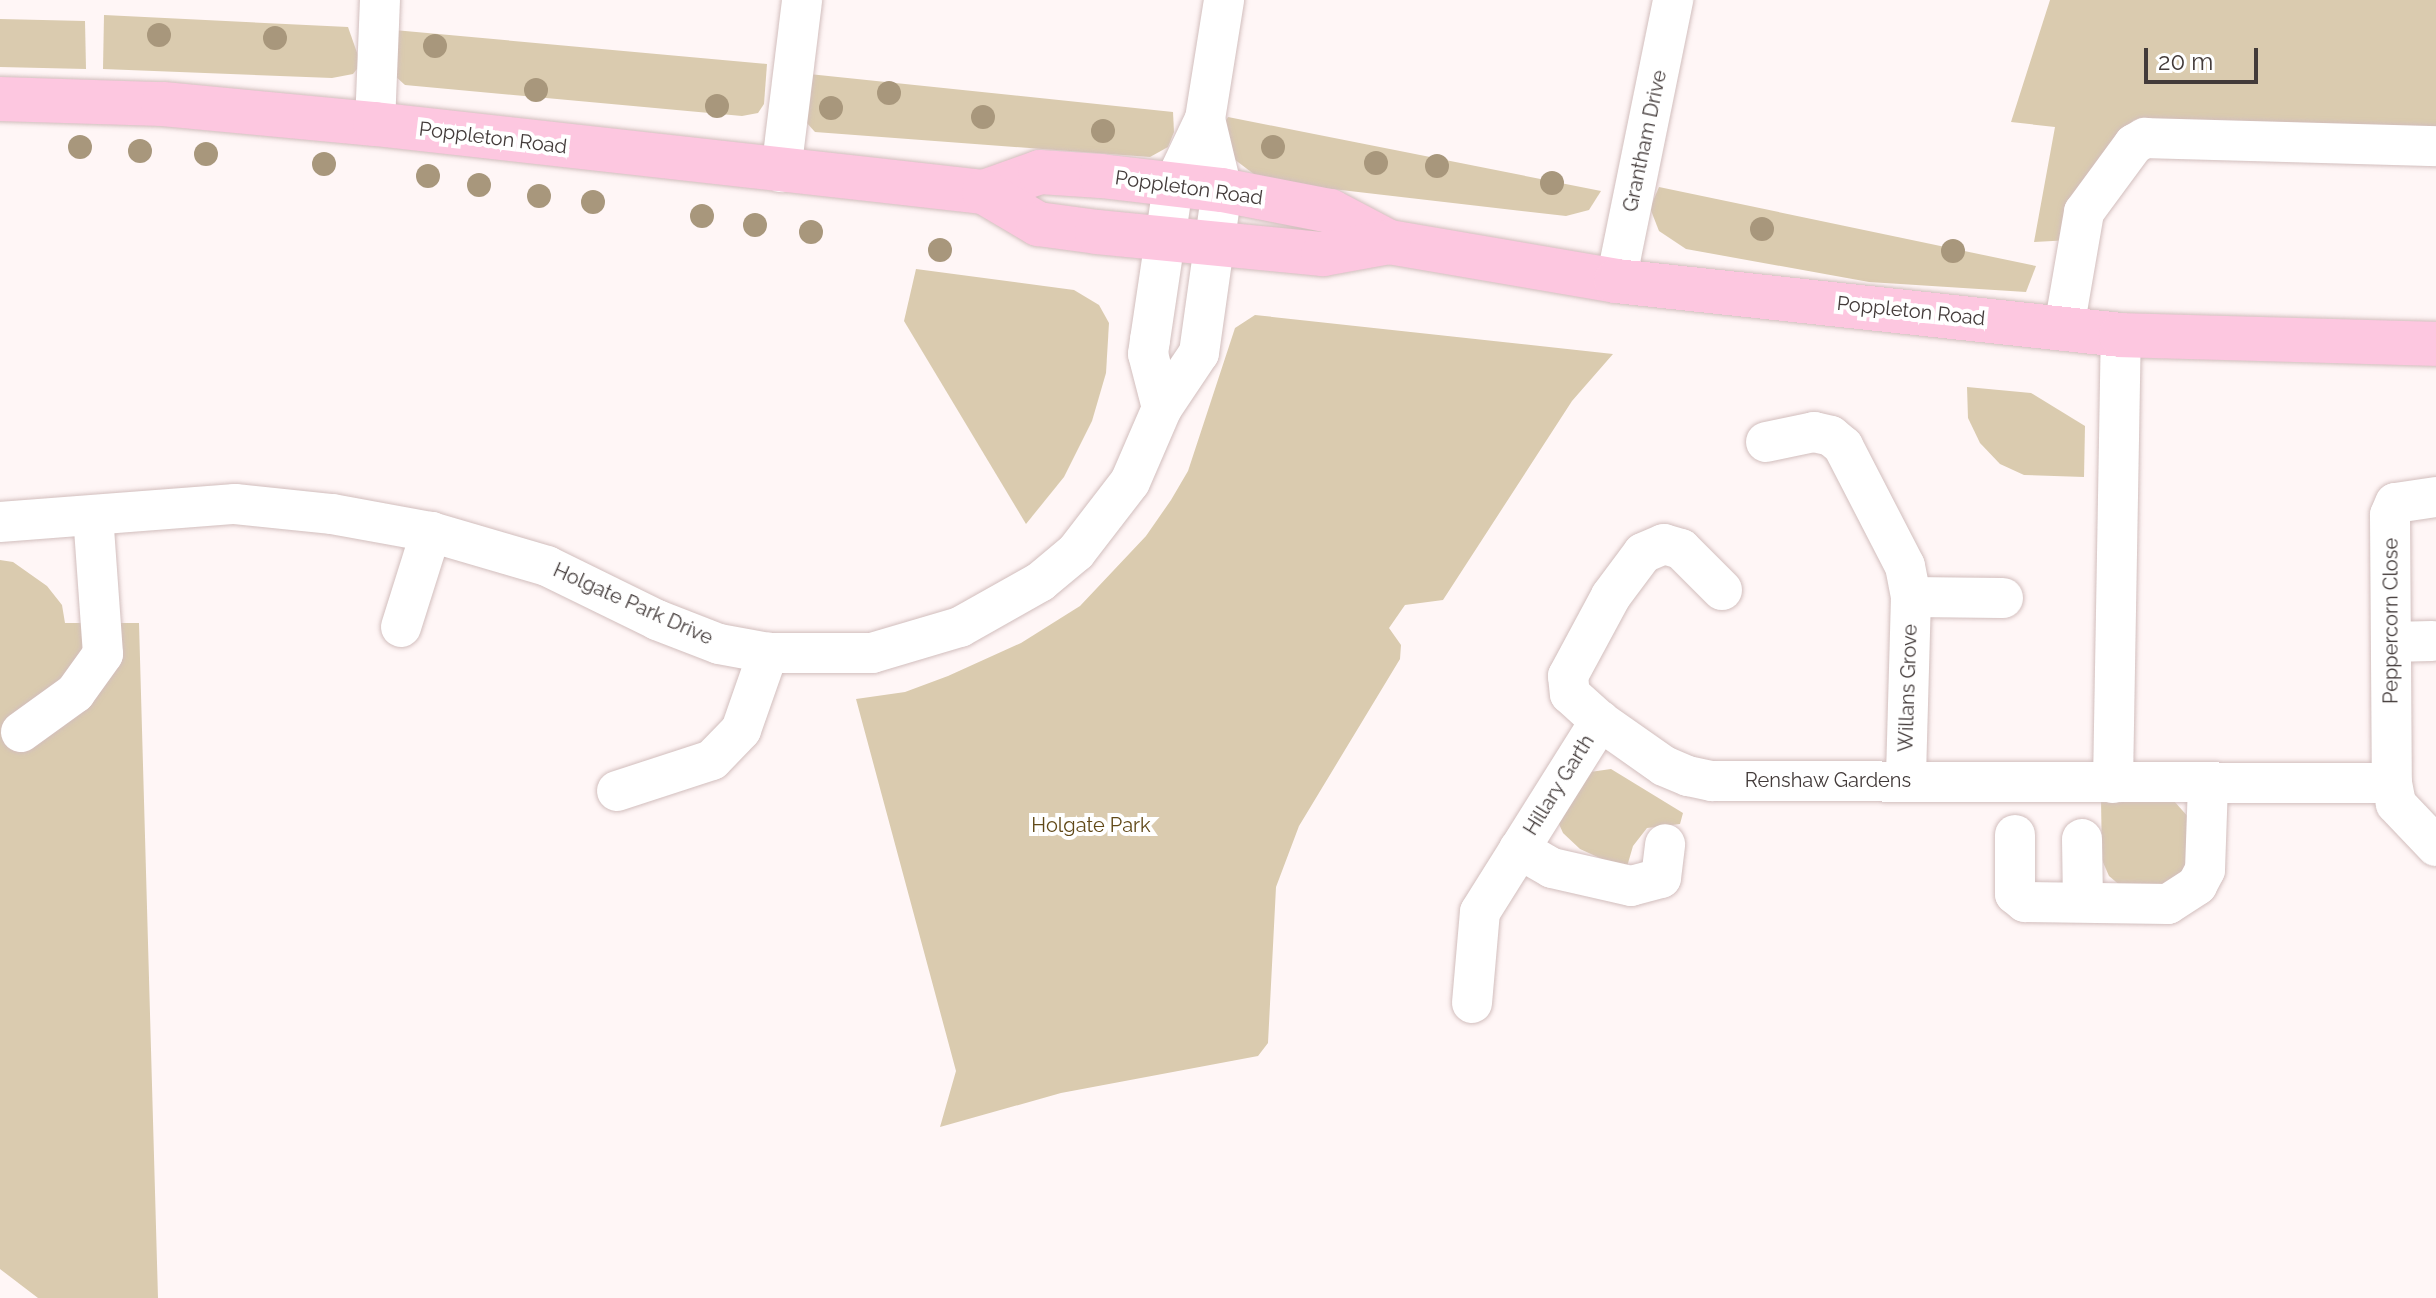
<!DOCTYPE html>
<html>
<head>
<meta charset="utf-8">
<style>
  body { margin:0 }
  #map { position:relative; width:2436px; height:1298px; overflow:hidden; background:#fff6f6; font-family:Raleway,sans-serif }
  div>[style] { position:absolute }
  .green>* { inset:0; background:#dacbaf }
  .roads { filter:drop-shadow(0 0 2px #d2bebd) drop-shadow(0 0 2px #d2bebd) }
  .minor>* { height:40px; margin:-20px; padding:0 20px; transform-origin:20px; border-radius:20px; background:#fff }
  .major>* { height:44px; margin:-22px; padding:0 22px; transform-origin:22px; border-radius:22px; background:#fdc7e0 }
  .trees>* { width:24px; height:24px; margin:-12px; border-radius:50%; background:#a8977c }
  span { translate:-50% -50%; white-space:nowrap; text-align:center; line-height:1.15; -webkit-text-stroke:8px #fff; paint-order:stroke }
  .street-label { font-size:20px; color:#433b3a }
  .park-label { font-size:20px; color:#614918 }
  .scale { position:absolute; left:2144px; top:48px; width:114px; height:36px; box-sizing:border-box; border:4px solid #433b3a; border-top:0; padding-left:10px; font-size:24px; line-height:28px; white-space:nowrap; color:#433b3a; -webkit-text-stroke:6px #fff; paint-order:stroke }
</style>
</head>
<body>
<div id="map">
  <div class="green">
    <i style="clip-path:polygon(2050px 0,2436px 0,2436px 139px,2123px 129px,2071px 240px,2034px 242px,2055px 127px,2011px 122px)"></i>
    <i style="clip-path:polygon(104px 15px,348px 27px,361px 64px,353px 74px,332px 78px,103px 69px)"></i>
    <i style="clip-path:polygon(0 19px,85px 21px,86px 69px,0 67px)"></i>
    <i style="clip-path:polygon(394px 30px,767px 64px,764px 104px,758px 113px,742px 116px,405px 85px,395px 76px)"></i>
    <i style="clip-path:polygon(809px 74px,1173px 112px,1174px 132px,1168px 147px,1150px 157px,815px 132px,806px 122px)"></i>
    <i style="clip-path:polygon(1228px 117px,1601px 191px,1589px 210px,1566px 216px,1263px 181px,1226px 153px,1219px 132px)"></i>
    <i style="clip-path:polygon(1659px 187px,2036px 266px,2026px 292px,1869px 282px,1686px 249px,1659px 231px,1650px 208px)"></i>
    <i style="clip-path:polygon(916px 269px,1074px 290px,1099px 305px,1109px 323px,1106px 373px,1092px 421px,1064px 477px,1026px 524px,904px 321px)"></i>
    <i style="clip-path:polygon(1255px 315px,1613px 354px,1572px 401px,1443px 600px,1405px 605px,1389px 628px,1401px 645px,1400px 659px,1299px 826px,1276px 887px,1268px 1043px,1258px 1056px,1061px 1093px,940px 1127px,956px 1071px,856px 699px,905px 692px,948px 676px,1021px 643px,1080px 606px,1146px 536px,1171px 500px,1188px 471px,1235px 328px)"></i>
    <i style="clip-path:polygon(1967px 387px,2031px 393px,2085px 426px,2084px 477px,2024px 475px,2000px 464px,1980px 443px,1968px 418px)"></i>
    <i style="clip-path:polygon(0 560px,13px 562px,47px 586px,62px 605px,65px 623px,139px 623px,158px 1298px,38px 1298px,0 1269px)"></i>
    <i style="clip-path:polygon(1611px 769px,1683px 813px,1680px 824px,1647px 828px,1633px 846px,1626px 870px,1580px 849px,1563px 833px,1555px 815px,1583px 773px)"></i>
    <i style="clip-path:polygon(2101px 799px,2174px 801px,2190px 819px,2185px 873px,2171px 888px,2122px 887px,2109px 876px,2102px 860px)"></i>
  </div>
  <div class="roads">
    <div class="minor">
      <i style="left:375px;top:124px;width:124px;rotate:-87.7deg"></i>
      <i style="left:781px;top:172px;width:173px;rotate:-83deg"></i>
      <i style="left:1616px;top:281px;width:287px;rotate:-78.5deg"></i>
      <i style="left:2064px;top:328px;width:118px;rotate:-80.2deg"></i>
      <i style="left:2084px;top:212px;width:84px;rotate:-53.7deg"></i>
      <i style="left:2134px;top:144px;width:13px;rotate:-29deg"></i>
      <i style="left:2145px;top:138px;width:291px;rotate:1.6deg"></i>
      <i style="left:1162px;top:408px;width:56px;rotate:-104.5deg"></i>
      <i style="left:1148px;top:354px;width:14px;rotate:-82deg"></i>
      <i style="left:1150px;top:340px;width:156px;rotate:-81.5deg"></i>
      <i style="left:1173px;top:186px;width:74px;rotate:-64.5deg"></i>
      <i style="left:1766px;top:442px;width:49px;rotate:-11.8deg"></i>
      <i style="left:1814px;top:432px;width:17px;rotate:13deg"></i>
      <i style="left:1831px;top:436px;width:16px;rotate:40deg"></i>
      <i style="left:1843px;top:446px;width:135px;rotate:62.7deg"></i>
      <i style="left:1905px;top:566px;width:32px;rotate:79deg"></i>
      <i style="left:1911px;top:597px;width:182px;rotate:91.6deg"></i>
      <i style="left:2436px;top:497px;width:41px;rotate:171.7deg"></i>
      <i style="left:2395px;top:503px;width:13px;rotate:113deg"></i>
      <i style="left:2390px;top:515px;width:268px;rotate:89.6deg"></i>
      <i style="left:2392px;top:783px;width:21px;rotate:79deg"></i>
      <i style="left:2396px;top:804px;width:58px;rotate:46.4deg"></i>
      <i style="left:0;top:522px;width:236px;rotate:-4.4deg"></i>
      <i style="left:235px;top:504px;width:98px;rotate:5.9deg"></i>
      <i style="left:332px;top:514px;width:101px;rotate:10.3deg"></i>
      <i style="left:431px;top:532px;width:121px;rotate:16.3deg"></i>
      <i style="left:547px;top:566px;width:123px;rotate:26.1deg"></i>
      <i style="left:657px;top:620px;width:66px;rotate:21.2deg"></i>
      <i style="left:719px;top:644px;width:50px;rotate:10.4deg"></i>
      <i style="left:768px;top:653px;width:104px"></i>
      <i style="left:872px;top:653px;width:92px;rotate:-16.5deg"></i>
      <i style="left:960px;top:627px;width:92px;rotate:-29.4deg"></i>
      <i style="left:1040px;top:582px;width:47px;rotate:-39.8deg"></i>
      <i style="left:1076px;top:552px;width:88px;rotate:-52.4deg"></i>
      <i style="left:1130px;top:482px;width:81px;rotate:-66.6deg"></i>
      <i style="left:1162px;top:408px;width:66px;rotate:-56.1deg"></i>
      <i style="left:1199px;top:353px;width:165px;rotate:-82deg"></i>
      <i style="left:1222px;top:190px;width:73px;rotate:-103.5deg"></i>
      <i style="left:1205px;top:119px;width:121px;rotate:-80.9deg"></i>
      <i style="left:1722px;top:590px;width:58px;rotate:-135deg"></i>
      <i style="left:1681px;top:549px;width:18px;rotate:-164deg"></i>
      <i style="left:1664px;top:544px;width:23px;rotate:157deg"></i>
      <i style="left:1643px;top:553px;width:54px;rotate:126.7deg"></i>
      <i style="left:1611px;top:596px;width:91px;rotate:118.3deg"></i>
      <i style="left:1568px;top:676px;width:18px;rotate:84deg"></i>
      <i style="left:1570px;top:694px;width:40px;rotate:42deg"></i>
      <i style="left:1600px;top:721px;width:78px;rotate:35.1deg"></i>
      <i style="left:1664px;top:766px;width:26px;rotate:23deg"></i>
      <i style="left:1688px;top:776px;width:25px;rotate:12deg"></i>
      <i style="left:1712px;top:781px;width:680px;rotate:0.17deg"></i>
      <i style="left:1911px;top:597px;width:92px;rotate:0.6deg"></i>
      <i style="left:401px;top:627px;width:100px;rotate:-72.5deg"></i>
      <i style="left:2391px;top:642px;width:41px;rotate:-1.4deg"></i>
      <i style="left:21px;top:732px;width:67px;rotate:-35.8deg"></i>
      <i style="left:75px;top:693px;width:48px;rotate:-54.3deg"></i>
      <i style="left:103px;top:654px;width:139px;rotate:-94.1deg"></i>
      <i style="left:2113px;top:783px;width:448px;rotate:-89deg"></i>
      <i style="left:617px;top:791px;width:100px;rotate:-18.1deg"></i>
      <i style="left:712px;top:760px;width:42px;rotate:-46deg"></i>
      <i style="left:741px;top:730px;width:82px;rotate:-70.7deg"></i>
      <i style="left:2015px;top:835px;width:59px;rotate:90deg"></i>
      <i style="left:2015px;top:894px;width:13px;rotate:39deg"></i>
      <i style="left:2025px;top:902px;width:143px;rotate:0.8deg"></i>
      <i style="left:2168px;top:904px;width:35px;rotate:-33deg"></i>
      <i style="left:2197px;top:885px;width:17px;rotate:-62deg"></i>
      <i style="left:2205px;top:870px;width:86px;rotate:-88deg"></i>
      <i style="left:2082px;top:839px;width:63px;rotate:89.1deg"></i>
      <i style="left:1519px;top:849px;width:38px;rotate:30deg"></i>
      <i style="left:1552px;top:868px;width:81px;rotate:12.8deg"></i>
      <i style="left:1631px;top:886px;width:31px;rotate:-15deg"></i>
      <i style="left:1661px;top:878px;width:34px;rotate:-83deg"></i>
      <i style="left:1472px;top:1003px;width:91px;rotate:-85deg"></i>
      <i style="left:1480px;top:912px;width:226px;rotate:-57.9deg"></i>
    </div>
    <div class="major">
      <i style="left:0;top:99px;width:163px;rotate:1.8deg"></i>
      <i style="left:163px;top:104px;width:213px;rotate:5.4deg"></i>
      <i style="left:375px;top:124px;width:613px;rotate:6.37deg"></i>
      <i style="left:984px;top:192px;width:59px;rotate:-19.7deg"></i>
      <i style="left:1040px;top:172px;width:61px;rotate:3.8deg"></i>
      <i style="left:1101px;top:176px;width:122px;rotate:6.6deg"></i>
      <i style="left:1222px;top:190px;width:110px;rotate:11deg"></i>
      <i style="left:1330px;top:211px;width:67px;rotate:27.7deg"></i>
      <i style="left:1389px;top:242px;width:230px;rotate:9.7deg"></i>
      <i style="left:1616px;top:281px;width:508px;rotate:6.1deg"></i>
      <i style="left:2121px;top:335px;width:315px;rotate:1.6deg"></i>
      <i style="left:984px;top:192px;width:63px;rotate:30.7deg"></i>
      <i style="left:1038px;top:224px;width:60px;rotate:7.7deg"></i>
      <i style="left:1097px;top:232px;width:227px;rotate:5.6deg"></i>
      <i style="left:1323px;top:254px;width:67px;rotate:-10.3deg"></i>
    </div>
  </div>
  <div class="trees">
    <i style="left:159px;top:35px"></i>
    <i style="left:275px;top:38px"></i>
    <i style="left:435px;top:46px"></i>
    <i style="left:536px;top:90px"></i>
    <i style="left:889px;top:93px"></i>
    <i style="left:717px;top:106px"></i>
    <i style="left:831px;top:108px"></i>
    <i style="left:983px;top:117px"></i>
    <i style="left:1103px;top:131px"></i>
    <i style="left:80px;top:147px"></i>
    <i style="left:1273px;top:147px"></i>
    <i style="left:140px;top:151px"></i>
    <i style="left:206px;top:154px"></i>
    <i style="left:1376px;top:163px"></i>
    <i style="left:324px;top:164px"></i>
    <i style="left:1437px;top:166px"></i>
    <i style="left:428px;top:176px"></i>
    <i style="left:1552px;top:183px"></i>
    <i style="left:479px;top:185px"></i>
    <i style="left:539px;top:196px"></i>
    <i style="left:593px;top:202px"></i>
    <i style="left:702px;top:216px"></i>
    <i style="left:755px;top:225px"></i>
    <i style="left:1762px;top:229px"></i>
    <i style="left:811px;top:232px"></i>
    <i style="left:940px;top:250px"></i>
    <i style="left:1953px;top:251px"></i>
  </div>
  <div class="street-label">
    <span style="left:493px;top:138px;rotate:7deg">Poppleton Road</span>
    <span style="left:1645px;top:141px;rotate:-78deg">Grantham Drive</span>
    <span style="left:1189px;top:188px;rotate:8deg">Poppleton Road</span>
    <span style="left:1911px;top:311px;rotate:6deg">Poppleton Road</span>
    <span style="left:633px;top:604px;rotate:24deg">Holgate Park Drive</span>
    <span style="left:2391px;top:621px;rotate:-90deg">Peppercorn Close</span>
    <span style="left:1908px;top:688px;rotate:-88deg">Willans Grove</span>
    <span style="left:1828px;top:780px">Renshaw Gardens</span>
    <span style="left:1559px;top:785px;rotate:-58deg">Hillary Garth</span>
  </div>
  <div class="park-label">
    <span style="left:1091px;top:825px">Holgate Park</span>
  </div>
  <div class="scale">20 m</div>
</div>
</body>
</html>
